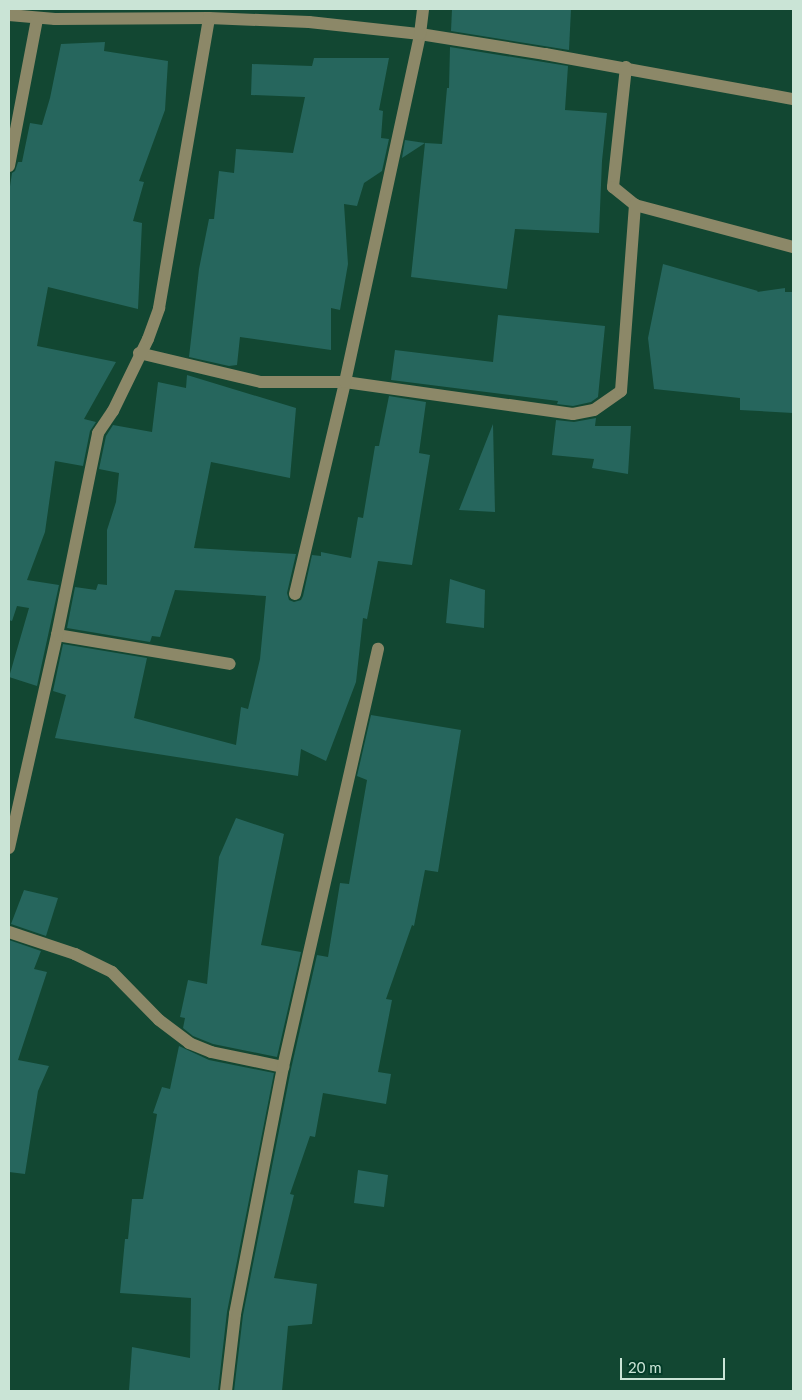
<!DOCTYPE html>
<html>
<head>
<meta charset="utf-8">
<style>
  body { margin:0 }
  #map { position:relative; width:802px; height:1400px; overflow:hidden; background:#124732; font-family:Lato,sans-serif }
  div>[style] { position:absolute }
  .building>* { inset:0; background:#26665d }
  .minor>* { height:12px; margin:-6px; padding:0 6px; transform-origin:6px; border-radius:6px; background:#8c8868 }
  span { translate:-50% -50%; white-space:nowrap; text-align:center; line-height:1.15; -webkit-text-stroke:4px #033c28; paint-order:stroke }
  .frame { position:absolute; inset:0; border:10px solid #cae4d6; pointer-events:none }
  .scale { position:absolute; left:620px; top:1358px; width:105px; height:22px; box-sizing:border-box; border:2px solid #cae4d6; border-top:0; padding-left:6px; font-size:15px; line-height:18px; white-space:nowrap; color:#cae4d6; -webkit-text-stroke:4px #033c28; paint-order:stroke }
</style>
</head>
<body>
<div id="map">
  <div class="building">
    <i style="clip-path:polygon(452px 9px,571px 9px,569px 50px,451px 31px)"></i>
    <i style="clip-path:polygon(105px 42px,104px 51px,168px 61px,165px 110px,139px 181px,144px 182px,133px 221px,142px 223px,138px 309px,48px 287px,37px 346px,116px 362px,84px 419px,96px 422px,90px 431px,83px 466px,55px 461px,45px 532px,27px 580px,59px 585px,37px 686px,9px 677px,29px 608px,17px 606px,12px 621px,9px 620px,9px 193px,12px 173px,15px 171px,18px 162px,22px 162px,30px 123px,42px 125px,50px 98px,61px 44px)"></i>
    <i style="clip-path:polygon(450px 47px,568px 66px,565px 110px,607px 113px,602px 161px,599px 233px,515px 229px,507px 289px,411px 277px,425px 143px,442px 144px,447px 88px,449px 88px)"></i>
    <i style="clip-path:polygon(314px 58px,389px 58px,379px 110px,383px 111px,381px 138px,389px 139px,382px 171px,364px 183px,357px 206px,344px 204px,348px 264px,340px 310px,331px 308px,331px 350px,240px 337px,237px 365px,229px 366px,189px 357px,199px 269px,209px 219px,214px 219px,219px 171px,234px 173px,236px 149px,293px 153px,305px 97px,251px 95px,252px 64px,312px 66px)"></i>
    <i style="clip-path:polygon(405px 140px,425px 143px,402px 158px)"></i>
    <i style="clip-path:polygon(663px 264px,758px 291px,757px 292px,785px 288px,785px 292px,793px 292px,793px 413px,740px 410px,740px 398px,654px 389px,648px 338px)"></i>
    <i style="clip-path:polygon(498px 315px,605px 326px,598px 397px,591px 402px,573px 406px,557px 404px,558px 401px,391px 380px,395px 350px,493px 362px)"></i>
    <i style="clip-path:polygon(187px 375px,296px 408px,290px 478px,211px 462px,194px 548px,296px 554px,287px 593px,289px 600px,294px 602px,301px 600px,303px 596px,312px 555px,321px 556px,321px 552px,351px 558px,358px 517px,363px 518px,375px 446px,379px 446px,389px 396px,426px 402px,419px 453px,430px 455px,412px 565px,378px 561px,367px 619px,363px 618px,356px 682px,326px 761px,301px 749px,298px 776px,55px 738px,66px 695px,53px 691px,63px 644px,147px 658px,134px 718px,236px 745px,241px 707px,248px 709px,260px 659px,266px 596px,175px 590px,160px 637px,152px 636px,150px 642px,67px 628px,75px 587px,96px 590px,98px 584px,107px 585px,107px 530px,116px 502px,119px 473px,99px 469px,106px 436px,113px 425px,152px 432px,158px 382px,186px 388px)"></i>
    <i style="clip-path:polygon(596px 418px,595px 426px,631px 426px,628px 474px,592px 468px,594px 459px,552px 455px,556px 420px,574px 422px)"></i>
    <i style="clip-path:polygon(493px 424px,495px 512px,459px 510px)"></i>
    <i style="clip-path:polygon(450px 579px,485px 590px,484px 628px,446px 623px)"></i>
    <i style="clip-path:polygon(371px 715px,461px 730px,438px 872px,425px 870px,414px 926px,412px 925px,386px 999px,392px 1000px,378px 1072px,391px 1074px,386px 1104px,323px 1093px,315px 1137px,310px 1136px,290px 1194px,294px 1195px,274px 1278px,317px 1284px,312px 1324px,288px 1326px,282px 1391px,234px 1391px,243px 1315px,291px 1069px,317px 955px,328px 957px,340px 883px,349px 884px,367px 780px,357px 776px)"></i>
    <i style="clip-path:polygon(236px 818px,284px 834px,261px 945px,301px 952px,277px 1057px,213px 1044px,193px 1036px,183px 1028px,185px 1018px,180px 1017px,188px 980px,207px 984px,219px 857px)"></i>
    <i style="clip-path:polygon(24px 890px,58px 898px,46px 936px,11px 924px)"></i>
    <i style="clip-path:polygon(9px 940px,41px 951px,34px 969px,47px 972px,18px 1060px,49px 1066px,38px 1091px,25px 1174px,9px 1172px)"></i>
    <i style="clip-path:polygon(179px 1046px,209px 1060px,274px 1073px,227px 1312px,218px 1391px,129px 1391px,132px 1347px,190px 1358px,191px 1298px,120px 1293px,125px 1239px,128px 1239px,132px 1199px,143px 1199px,157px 1114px,153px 1113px,162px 1087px,170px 1089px)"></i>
    <i style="clip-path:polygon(358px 1170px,388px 1175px,384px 1207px,354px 1203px)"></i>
  </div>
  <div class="minor">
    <i style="left:9px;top:15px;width:46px;rotate:5deg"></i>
    <i style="left:55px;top:19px;width:154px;rotate:-0.4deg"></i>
    <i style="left:209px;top:18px;width:100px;rotate:2.3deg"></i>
    <i style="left:309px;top:22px;width:112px;rotate:6.2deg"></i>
    <i style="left:420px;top:34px;width:127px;rotate:9.1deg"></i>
    <i style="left:545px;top:54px;width:252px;rotate:10.3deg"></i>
    <i style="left:626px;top:67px;width:121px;rotate:96.2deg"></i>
    <i style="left:613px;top:187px;width:28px;rotate:39deg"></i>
    <i style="left:635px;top:205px;width:163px;rotate:14.9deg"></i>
    <i style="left:9px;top:166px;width:150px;rotate:-79.2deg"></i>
    <i style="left:139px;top:353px;width:125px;rotate:13.4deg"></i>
    <i style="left:261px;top:382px;width:84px"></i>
    <i style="left:345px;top:382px;width:230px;rotate:8deg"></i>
    <i style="left:573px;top:414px;width:21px;rotate:-11deg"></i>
    <i style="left:594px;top:410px;width:33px;rotate:-35deg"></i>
    <i style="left:621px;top:391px;width:187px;rotate:-85.7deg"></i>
    <i style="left:295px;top:594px;width:218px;rotate:-76.7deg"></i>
    <i style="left:345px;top:382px;width:356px;rotate:-77.8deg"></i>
    <i style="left:420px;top:34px;width:25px;rotate:-83deg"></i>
    <i style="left:57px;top:635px;width:175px;rotate:9.5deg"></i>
    <i style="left:9px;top:848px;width:218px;rotate:-77.3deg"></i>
    <i style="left:57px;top:635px;width:206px;rotate:-78.5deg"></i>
    <i style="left:98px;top:433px;width:27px;rotate:-56deg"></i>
    <i style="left:113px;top:411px;width:80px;rotate:-64.1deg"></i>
    <i style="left:148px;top:339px;width:33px;rotate:-70deg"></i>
    <i style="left:159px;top:308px;width:294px;rotate:-80.2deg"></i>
    <i style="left:9px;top:932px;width:70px;rotate:18.4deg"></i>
    <i style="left:75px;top:954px;width:41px;rotate:25.9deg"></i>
    <i style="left:112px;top:972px;width:67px;rotate:45.6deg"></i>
    <i style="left:159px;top:1020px;width:38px;rotate:37deg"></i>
    <i style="left:189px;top:1043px;width:24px;rotate:22deg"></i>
    <i style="left:211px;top:1052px;width:74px;rotate:11.8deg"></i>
    <i style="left:226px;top:1391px;width:78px;rotate:-83.3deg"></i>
    <i style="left:235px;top:1314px;width:252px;rotate:-79deg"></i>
    <i style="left:283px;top:1067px;width:429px;rotate:-77.2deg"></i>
  </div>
  <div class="frame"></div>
  <div class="scale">20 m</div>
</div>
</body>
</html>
